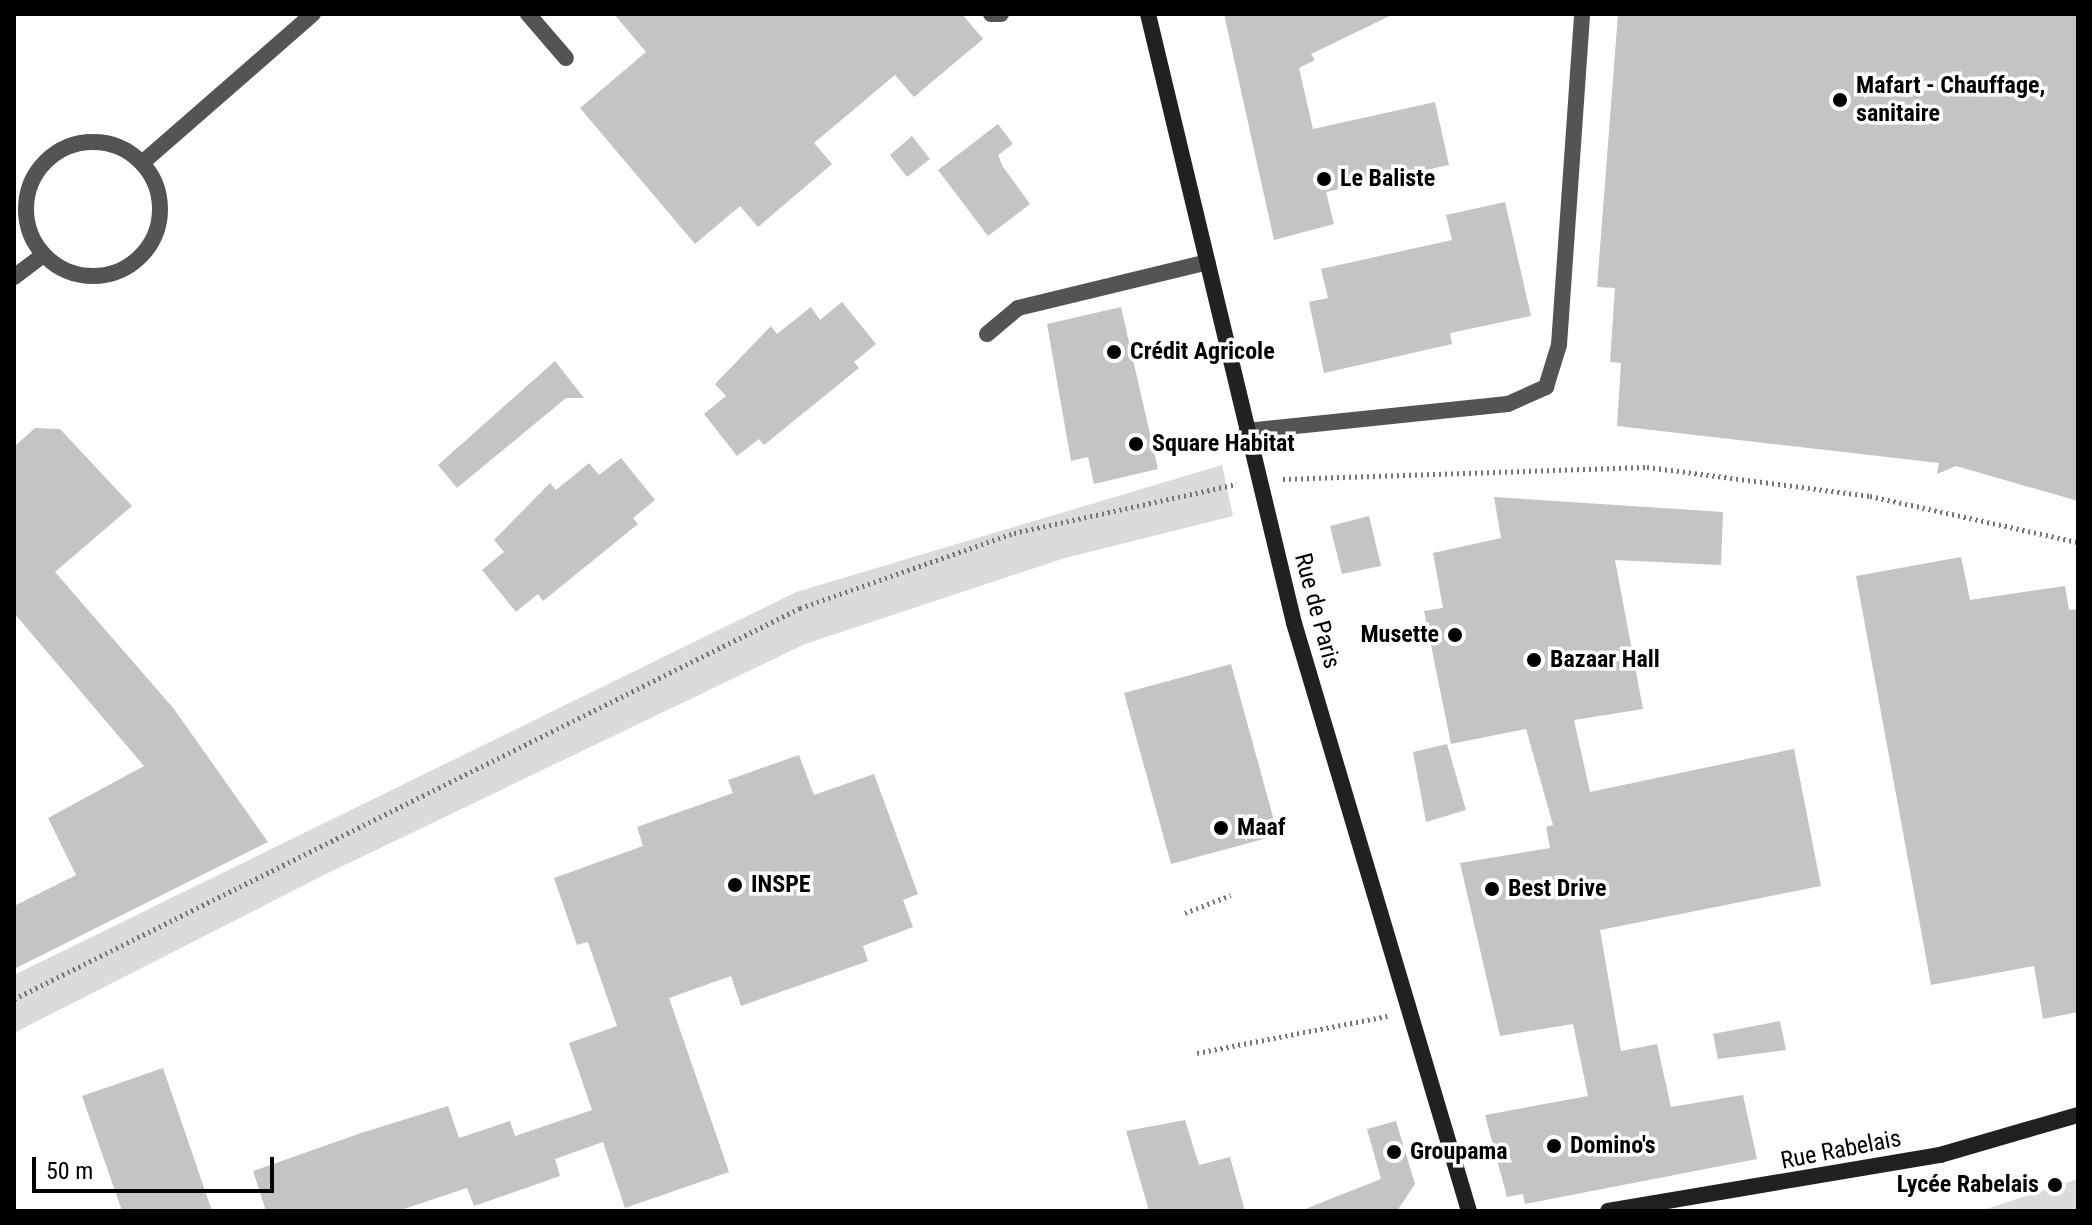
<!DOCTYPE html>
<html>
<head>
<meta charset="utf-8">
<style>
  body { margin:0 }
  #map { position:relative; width:2092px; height:1225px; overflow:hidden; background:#fff; font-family:"Roboto Condensed",sans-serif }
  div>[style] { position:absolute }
  .green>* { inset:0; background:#dbdbdb }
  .building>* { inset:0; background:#c4c4c4 }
  .path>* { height:5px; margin-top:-2.5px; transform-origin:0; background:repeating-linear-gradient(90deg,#767676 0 2px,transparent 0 6px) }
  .lane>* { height:16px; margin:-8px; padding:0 8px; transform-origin:8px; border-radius:8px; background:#545454 }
  .street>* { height:16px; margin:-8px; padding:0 8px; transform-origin:8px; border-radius:8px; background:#545454 }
  .street>.ring { margin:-8px; padding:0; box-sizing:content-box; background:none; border:16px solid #545454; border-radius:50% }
  .secondary>* { height:16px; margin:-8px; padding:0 8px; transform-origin:8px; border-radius:8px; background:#212121 }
  .dots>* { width:22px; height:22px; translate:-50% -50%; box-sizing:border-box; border:4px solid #fff; border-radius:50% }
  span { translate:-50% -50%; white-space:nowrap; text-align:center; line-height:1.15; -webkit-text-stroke:7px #fff; paint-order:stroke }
  .poi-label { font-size:24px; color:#000; font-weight:700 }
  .left { translate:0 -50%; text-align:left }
  .right { translate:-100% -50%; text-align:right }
  .street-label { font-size:24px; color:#000 }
  .frame { position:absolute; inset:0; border:16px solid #000; pointer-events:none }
  .scale { position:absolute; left:32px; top:1157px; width:242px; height:36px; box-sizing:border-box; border:4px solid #000; border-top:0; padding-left:10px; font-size:24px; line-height:28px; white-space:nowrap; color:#000; -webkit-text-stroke:6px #fff; paint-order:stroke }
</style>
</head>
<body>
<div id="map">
  <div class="green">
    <i style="clip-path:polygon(1222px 465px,1233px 516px,1065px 558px,805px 644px,326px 874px,14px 1033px,14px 975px,796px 592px)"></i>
    <i style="clip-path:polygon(2078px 1179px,2078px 1211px,1980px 1211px)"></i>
  </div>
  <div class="building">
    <i style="clip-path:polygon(614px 14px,962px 14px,983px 39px,914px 97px,895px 75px,814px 143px,832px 164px,758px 227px,740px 206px,695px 244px,580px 108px,646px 52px)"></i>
    <i style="clip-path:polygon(1224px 14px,1394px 14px,1311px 54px,1315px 60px,1299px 68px,1313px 129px,1435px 102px,1449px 165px,1326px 192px,1334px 224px,1274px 240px)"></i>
    <i style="clip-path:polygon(1618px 14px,2078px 14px,2078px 501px,1956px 466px,1937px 474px,1939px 463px,1617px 426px,1621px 363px,1610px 362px,1615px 288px,1597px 287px)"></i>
    <i style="clip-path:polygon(998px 124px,1013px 144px,998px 155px,1003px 167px,1030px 204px,988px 236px,938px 170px)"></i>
    <i style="clip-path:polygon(912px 136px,930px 159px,907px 177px,890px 155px)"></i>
    <i style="clip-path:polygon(1505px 202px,1531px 316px,1450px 333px,1452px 344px,1324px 373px,1309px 302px,1328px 298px,1321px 269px,1452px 240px,1446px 215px)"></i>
    <i style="clip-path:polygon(842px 302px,876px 344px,854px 362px,859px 368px,764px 445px,759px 439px,737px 456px,704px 414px,726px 396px,715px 384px,771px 326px,777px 334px,811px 307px,820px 320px)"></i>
    <i style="clip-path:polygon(1121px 307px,1158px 469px,1094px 484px,1088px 457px,1071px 461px,1047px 324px)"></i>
    <i style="clip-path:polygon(555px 361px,584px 398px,566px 398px,457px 488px,438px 465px)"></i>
    <i style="clip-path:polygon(35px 428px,60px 429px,132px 506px,55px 572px,174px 709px,268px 842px,14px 969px,14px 906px,76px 875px,48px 818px,144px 766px,14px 613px,14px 447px)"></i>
    <i style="clip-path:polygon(621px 458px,655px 500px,633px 518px,638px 524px,543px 601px,538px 594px,516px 612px,482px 570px,504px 552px,494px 540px,550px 483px,556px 490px,589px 463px,599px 475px)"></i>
    <i style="clip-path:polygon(1494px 497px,1723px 512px,1721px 565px,1615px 560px,1643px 709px,1574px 720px,1590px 792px,1794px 749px,1821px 886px,1600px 930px,1621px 1051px,1657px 1044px,1671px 1107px,1743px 1095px,1757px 1159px,1525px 1204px,1523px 1194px,1507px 1197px,1485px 1115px,1588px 1096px,1573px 1024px,1500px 1036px,1460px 863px,1550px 848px,1546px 827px,1553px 825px,1526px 729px,1451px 744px,1424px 611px,1443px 608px,1433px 553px,1501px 538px)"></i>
    <i style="clip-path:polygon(1369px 516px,1381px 566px,1342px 574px,1330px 526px)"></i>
    <i style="clip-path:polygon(1961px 557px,1970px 600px,2065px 586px,2069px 610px,2078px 609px,2078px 1012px,2043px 1019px,2034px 966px,1931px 985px,1856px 576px)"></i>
    <i style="clip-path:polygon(1231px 664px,1278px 835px,1171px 864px,1124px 693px)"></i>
    <i style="clip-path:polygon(1447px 744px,1466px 810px,1426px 822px,1413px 752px)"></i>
    <i style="clip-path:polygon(799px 755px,814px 795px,874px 774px,918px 894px,903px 900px,913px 927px,863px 946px,868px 961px,741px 1006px,731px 976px,669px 998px,729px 1172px,625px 1208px,603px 1142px,555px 1159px,560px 1176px,474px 1206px,467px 1188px,398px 1211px,266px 1211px,253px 1171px,361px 1133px,448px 1106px,459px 1138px,510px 1121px,515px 1136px,592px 1110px,569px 1043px,617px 1026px,588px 942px,577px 945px,554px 878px,643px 846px,637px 827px,733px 793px,728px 780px)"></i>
    <i style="clip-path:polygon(1780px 1021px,1786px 1050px,1718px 1059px,1713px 1034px)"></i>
    <i style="clip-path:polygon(163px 1068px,212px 1211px,122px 1211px,82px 1096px)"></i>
    <i style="clip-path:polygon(1185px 1120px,1199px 1165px,1230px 1157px,1245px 1211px,1149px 1211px,1126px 1131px)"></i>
    <i style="clip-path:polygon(1396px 1121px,1415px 1184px,1397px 1211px,1300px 1211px,1381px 1179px,1367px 1129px)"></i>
  </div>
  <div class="path">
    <i style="left:1283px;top:479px;width:364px;rotate:-1.9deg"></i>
    <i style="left:1647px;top:467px;width:225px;rotate:7.4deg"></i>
    <i style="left:1870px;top:496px;width:213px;rotate:12.5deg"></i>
    <i style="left:1185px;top:913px;width:49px;rotate:-21.4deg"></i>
    <i style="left:14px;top:999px;width:878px;rotate:-26.45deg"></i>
    <i style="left:800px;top:608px;width:227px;rotate:-19.3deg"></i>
    <i style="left:1014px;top:533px;width:228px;rotate:-12.4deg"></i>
    <i style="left:1197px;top:1053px;width:194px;rotate:-11deg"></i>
  </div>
  <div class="lane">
    <i style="left:528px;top:14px;width:58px;rotate:49.2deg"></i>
    <i style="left:991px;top:14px;width:10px"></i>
    <i style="left:987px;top:334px;width:40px;rotate:-40deg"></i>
    <i style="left:1018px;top:308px;width:195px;rotate:-13.6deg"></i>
    <i style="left:1247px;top:431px;width:262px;rotate:-5.9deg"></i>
    <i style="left:1508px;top:404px;width:42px;rotate:-24.1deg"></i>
    <i style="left:1546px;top:387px;width:44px;rotate:-72.8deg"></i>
    <i style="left:1559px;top:345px;width:332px;rotate:-86deg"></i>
  </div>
  <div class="street">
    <i class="ring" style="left:26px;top:142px;width:118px;height:118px"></i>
    <i style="left:142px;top:163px;width:227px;rotate:-41.1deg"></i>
    <i style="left:14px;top:277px;width:36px;rotate:-37deg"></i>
  </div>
  <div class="secondary">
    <i style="left:1148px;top:14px;width:626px;rotate:76.52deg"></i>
    <i style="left:1294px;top:623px;width:613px;rotate:73.43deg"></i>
    <i style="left:1608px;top:1211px;width:337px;rotate:-9.6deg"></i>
    <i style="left:1940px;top:1155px;width:144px;rotate:-16.2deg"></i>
  </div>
  <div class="dots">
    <i style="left:1840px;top:100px;background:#000"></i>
    <i style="left:1324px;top:179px;background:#000"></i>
    <i style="left:1114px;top:352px;background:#000"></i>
    <i style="left:1136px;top:444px;background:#000"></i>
    <i style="left:1455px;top:635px;background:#000"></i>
    <i style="left:1534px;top:660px;background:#000"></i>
    <i style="left:1221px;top:828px;background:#000"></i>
    <i style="left:735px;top:885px;background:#000"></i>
    <i style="left:1492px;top:889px;background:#000"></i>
    <i style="left:1554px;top:1146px;background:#000"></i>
    <i style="left:1394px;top:1152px;background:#000"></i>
    <i style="left:2055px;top:1185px;background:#000"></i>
  </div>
  <div class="poi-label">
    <span class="left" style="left:1856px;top:100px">Mafart - Chauffage,<br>sanitaire</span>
    <span class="left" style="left:1340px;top:179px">Le Baliste</span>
    <span class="left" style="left:1130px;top:352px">Crédit Agricole</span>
    <span class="left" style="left:1152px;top:444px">Square Habitat</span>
    <span class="right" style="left:1439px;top:635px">Musette</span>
    <span class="left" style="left:1550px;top:660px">Bazaar Hall</span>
    <span class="left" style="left:1237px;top:828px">Maaf</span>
    <span class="left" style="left:751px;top:885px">INSPE</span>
    <span class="left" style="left:1508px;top:889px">Best Drive</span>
    <span class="left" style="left:1570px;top:1146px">Domino's</span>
    <span class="left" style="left:1410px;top:1152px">Groupama</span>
    <span class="right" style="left:2039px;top:1185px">Lycée Rabelais</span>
  </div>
  <div class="street-label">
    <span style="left:1317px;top:611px;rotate:75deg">Rue de Paris</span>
    <span style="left:1841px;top:1150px;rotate:-11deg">Rue Rabelais</span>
  </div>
  <div class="frame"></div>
  <div class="scale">50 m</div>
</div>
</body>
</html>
